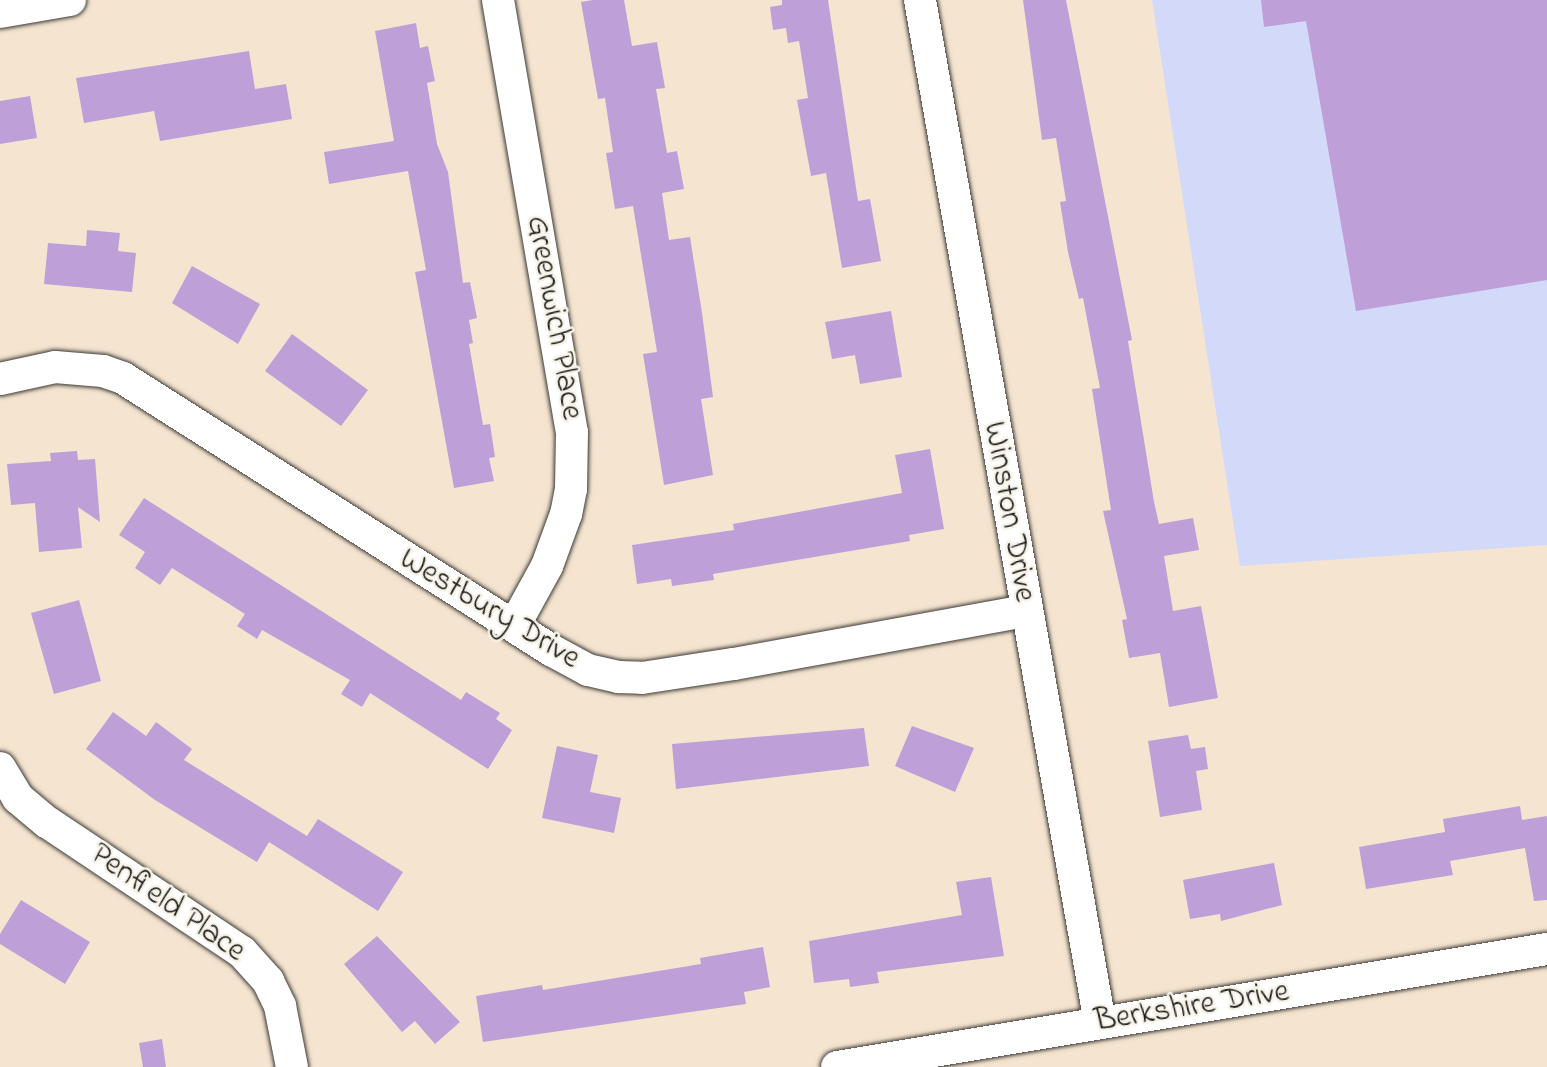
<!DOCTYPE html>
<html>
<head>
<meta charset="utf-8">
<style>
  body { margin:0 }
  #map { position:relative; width:1547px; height:1067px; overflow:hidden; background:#f5e5d0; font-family:"Indie Flower",sans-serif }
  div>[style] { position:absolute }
  .built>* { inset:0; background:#d2d9f9 }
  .building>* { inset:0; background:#be9fd8 }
  .roads { filter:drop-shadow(0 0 2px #3d3a37) drop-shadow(0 0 2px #3d3a37) }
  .street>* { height:32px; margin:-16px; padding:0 16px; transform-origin:16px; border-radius:16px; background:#fff }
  span { translate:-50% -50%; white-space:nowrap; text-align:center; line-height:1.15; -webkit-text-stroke:5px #f7f3e8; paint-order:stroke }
  .street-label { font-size:32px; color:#1c1c1c }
</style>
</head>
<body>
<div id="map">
  <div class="built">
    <i style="clip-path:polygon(1152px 0,1547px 0,1547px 545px,1240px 566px)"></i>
  </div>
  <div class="building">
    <i style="clip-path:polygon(593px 0,624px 0,632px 46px,657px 42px,665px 88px,656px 89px,667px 153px,677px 151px,684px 189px,662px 193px,669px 240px,690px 237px,702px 313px,713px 397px,701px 399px,713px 475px,664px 485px,643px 354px,657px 352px,633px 206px,615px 209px,606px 153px,613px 152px,605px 98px,598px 99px,581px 2px)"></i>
    <i style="clip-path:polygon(782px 0,828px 0,858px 201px,870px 199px,881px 261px,842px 268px,826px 173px,811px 176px,797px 100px,808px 98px,799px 41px,788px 43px,786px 28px,773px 30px,770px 7px,782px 5px)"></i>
    <i style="clip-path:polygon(1023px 0,1066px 0,1132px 340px,1128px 341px,1154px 502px,1159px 524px,1193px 518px,1199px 550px,1164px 556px,1173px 611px,1201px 606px,1218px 698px,1169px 707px,1160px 653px,1129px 658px,1122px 620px,1127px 619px,1103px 511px,1111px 510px,1092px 389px,1100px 388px,1083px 298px,1079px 299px,1068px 252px,1060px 202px,1066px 201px,1056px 138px,1042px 140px)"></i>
    <i style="clip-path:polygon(1261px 0,1547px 0,1547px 280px,1356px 311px,1306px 21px,1264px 27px)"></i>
    <i style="clip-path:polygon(416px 23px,420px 48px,428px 46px,435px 81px,427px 83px,437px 144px,448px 172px,463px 283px,470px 282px,477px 318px,469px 320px,473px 343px,469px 344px,483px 425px,490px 424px,495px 457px,489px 458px,494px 481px,454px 488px,415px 272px,426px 270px,408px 171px,329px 184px,324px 152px,394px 141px,375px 31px)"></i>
    <i style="clip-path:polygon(249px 51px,255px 89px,286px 84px,292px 119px,160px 141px,154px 111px,84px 123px,76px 78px)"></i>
    <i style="clip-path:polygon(30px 96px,37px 138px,0 144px,0 101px)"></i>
    <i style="clip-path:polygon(87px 230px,120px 233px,118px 251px,136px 253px,132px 292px,44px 284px,48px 243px,86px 246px)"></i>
    <i style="clip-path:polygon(192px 266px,260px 304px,238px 344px,172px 303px)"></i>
    <i style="clip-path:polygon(891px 311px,902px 377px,860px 384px,855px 355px,832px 359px,825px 322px)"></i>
    <i style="clip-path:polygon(292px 334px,368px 390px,341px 426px,265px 371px)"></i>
    <i style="clip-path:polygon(930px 449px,944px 529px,909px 535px,910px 541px,713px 574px,714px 580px,672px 586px,671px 579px,637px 584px,632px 545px,734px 530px,733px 524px,902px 493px,895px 455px)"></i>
    <i style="clip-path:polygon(77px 451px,78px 460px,95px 459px,100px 522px,78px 507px,82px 548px,39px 552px,35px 503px,11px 505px,7px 464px,51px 461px,50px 453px)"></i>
    <i style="clip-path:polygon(144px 498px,461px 700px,466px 692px,500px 713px,496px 719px,512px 730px,488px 769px,370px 693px,362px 707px,341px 694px,350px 680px,262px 630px,257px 639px,237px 626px,245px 614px,172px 568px,160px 585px,135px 568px,145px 552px,119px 535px)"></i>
    <i style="clip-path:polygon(79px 600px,101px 681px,54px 694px,31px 613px)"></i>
    <i style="clip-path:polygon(113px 712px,146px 736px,156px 722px,192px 749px,184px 760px,307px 836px,318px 819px,403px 872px,378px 911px,269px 842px,257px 862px,155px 800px,86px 749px)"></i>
    <i style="clip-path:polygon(912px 726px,974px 748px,955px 792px,895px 766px)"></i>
    <i style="clip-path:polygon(864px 728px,869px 766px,676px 789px,672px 744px)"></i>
    <i style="clip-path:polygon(1188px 735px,1191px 749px,1205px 747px,1208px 769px,1196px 771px,1202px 810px,1160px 817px,1148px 741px)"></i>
    <i style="clip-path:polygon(557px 746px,598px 755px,590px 792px,621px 798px,614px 833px,542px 818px)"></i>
    <i style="clip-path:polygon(1520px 806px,1522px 820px,1547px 816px,1547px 900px,1534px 901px,1525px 848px,1450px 861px,1453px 875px,1366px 889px,1359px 847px,1445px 832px,1443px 819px)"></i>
    <i style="clip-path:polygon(1274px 863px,1282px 905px,1221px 921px,1220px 914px,1190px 919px,1183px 880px)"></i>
    <i style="clip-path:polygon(991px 877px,1004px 956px,877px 972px,879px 983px,850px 987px,849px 979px,814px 983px,809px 941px,962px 915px,956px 882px)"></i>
    <i style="clip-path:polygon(21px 900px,90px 942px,65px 984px,0 944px,0 934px)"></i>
    <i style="clip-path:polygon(377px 936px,460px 1022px,435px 1044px,415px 1021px,402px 1032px,344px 964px)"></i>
    <i style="clip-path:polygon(763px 947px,770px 987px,744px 992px,746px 1004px,483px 1042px,476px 996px,542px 985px,543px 990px,701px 964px,700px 958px)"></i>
    <i style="clip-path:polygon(162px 1039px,166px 1067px,143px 1067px,139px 1043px)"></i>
  </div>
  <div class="roads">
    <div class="street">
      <i style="left:498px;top:0;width:438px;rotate:80.3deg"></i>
      <i style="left:572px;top:432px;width:57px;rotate:91deg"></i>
      <i style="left:571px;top:489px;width:25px;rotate:101deg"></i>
      <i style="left:566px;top:514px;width:55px;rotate:110.1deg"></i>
      <i style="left:547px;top:566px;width:68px;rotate:118.8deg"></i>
      <i style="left:920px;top:0;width:1039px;rotate:80.02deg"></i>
      <i style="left:0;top:12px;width:71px;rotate:-9.7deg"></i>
      <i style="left:0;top:379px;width:56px;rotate:-12.3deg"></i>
      <i style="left:55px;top:367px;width:48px;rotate:4.8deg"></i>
      <i style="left:103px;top:371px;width:21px;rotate:19deg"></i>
      <i style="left:123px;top:378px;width:507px;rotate:32.44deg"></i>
      <i style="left:551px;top:650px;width:42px;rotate:28.4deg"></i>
      <i style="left:588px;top:670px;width:32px;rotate:13deg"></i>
      <i style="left:619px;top:677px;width:23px;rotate:2deg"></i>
      <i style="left:642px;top:678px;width:93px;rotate:-8.7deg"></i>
      <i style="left:734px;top:664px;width:296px;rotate:-10.3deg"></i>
      <i style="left:0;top:768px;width:35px;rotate:59deg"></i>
      <i style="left:18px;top:798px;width:38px;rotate:40deg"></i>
      <i style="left:47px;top:822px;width:234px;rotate:33.7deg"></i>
      <i style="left:242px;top:952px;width:39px;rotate:48deg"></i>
      <i style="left:268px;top:981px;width:28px;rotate:64deg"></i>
      <i style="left:280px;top:1006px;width:62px;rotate:78.9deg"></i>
      <i style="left:837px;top:1067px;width:720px;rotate:-9.44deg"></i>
    </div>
  </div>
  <div class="street-label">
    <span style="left:553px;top:318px;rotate:80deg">Greenwich Place</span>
    <span style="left:1008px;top:512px;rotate:80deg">Winston Drive</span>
    <span style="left:489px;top:610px;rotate:31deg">Westbury Drive</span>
    <span style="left:167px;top:904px;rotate:35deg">Penfield Place</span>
    <span style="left:1192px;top:1008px;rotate:-9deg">Berkshire Drive</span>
  </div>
</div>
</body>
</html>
